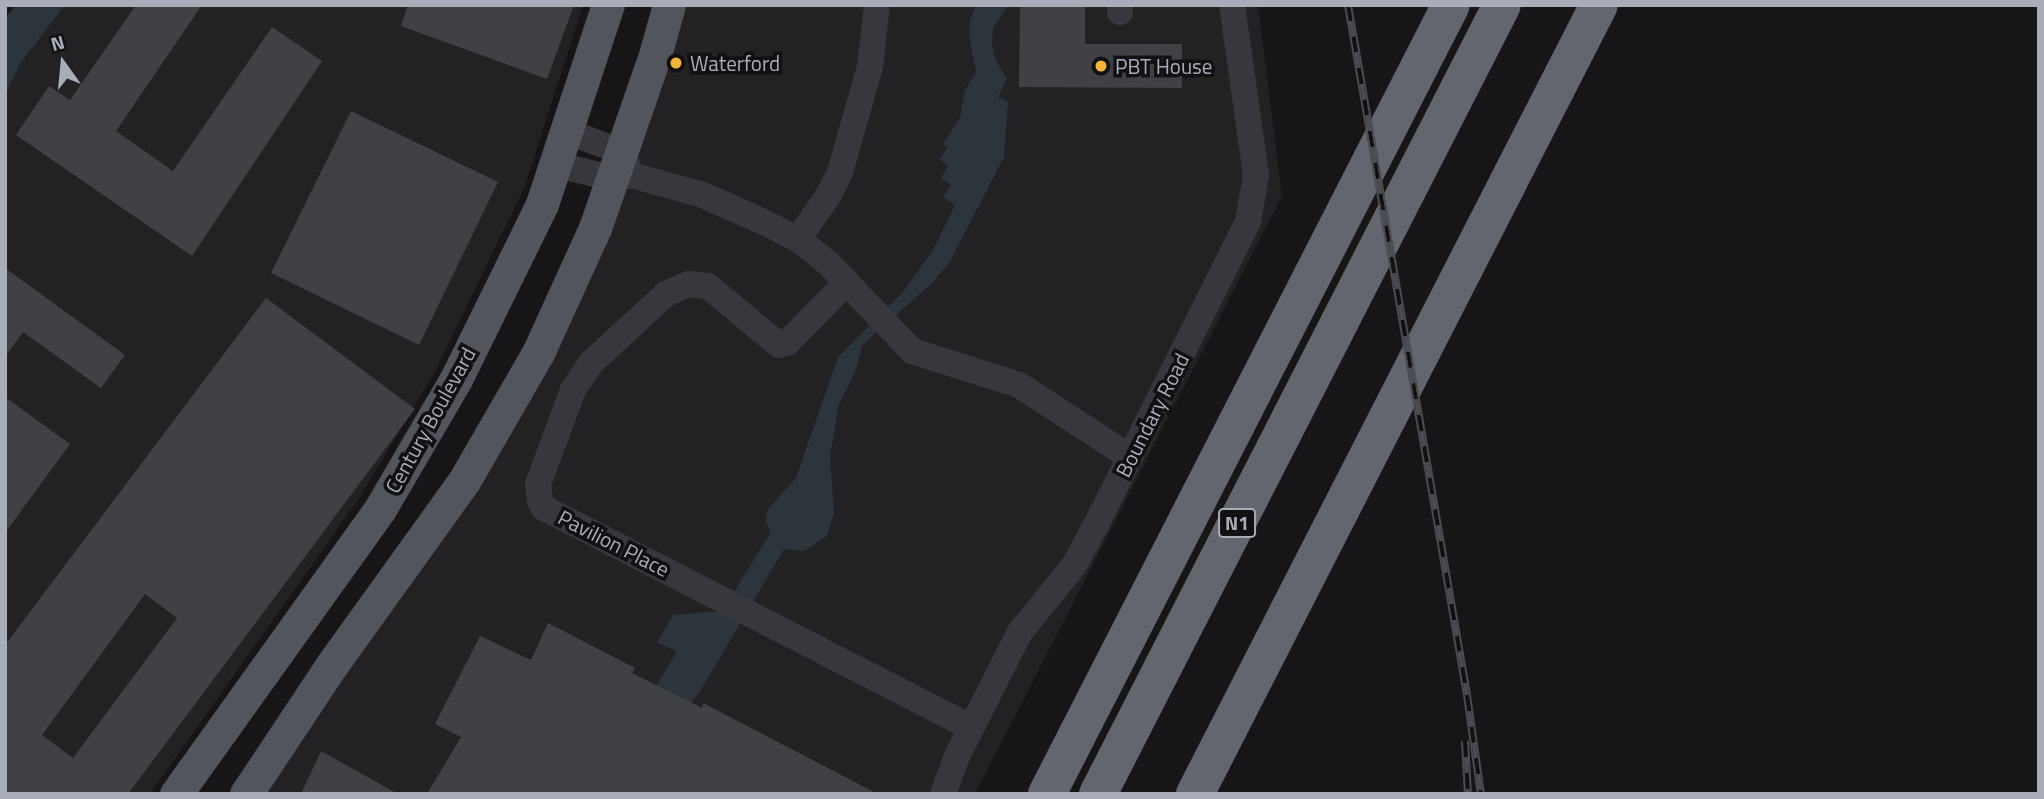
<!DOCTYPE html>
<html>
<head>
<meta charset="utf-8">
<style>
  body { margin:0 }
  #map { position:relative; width:2044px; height:799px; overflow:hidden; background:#161618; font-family:"Titillium Web",sans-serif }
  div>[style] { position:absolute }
  .built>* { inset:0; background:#222225 }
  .water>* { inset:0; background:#2c353c }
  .building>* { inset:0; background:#404145 }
  .minor>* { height:26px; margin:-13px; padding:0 13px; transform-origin:13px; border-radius:13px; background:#37383d }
  .major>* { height:33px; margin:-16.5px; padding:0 16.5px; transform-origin:16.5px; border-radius:16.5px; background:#53555c }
  .highway>* { height:38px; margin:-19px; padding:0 19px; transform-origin:19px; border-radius:19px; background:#63666e }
  .rail>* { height:8px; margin-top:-4px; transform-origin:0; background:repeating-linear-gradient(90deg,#111113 0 16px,#4a4c52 0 32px); box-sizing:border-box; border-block:2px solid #4a4c52 }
  .dots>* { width:19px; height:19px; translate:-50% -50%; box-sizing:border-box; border:4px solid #111113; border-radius:50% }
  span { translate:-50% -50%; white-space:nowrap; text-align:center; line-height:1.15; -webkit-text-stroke:7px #111113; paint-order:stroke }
  .shield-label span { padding:2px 5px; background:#111113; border:2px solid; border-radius:5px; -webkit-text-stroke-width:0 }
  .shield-label { font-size:19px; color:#a8adb8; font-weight:700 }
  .poi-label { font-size:21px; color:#a8adb8 }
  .left { translate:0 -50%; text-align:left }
  .street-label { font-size:21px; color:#a8adb8 }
  .frame { position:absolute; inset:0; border:7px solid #a8adb8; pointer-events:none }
  .north { position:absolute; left:28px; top:28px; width:70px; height:70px; -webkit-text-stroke:5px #111113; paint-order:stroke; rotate:345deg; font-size:19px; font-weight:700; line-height:28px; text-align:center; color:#a8adb8 }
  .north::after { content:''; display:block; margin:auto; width:24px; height:32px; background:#a8adb8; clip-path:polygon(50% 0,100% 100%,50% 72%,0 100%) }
</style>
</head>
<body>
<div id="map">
  <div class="built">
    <i style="clip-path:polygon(65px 5px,583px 5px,525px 186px,437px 368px,360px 497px,150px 794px,5px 794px,5px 95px,20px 64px)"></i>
    <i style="clip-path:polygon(679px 5px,1258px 5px,1282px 196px,975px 794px,263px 794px,472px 486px)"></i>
  </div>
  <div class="water">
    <i style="clip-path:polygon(16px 5px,65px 5px,20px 64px,5px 95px,5px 18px)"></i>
    <i style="clip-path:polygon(976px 5px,1008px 5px,993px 28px,992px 44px,995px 59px,1007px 79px,998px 97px,1008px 102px,1004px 157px,949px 263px,930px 285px,863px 344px,855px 372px,839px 404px,830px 456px,834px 513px,827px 536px,804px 551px,784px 549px,702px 688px,626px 794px,592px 794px,677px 651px,657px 643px,673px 615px,722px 611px,770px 534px,766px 520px,768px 509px,796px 478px,838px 357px,903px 292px,933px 250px,955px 205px,943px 197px,951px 185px,941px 178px,948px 166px,939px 159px,948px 148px,943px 144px,960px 118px,965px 90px,976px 72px,969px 35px,970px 20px)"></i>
  </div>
  <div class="building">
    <i style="clip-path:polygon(136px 5px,202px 5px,116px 131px,173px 171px,272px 27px,322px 61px,192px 256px,16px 135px,49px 86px,70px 100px)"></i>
    <i style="clip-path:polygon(408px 5px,574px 5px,547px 79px,401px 26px)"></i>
    <i style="clip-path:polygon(1020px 5px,1085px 5px,1085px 44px,1182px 44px,1182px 88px,1019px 87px)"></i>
    <i style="clip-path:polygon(351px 111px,498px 182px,419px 345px,271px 273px)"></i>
    <i style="clip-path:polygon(5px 268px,125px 355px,101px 388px,23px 332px,5px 357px)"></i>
    <i style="clip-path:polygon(evenodd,266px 298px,415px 409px,128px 794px,5px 794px,5px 645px,266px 298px,145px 594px,177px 618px,73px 758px,42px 735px,145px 594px)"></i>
    <i style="clip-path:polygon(5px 397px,70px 444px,5px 533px)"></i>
    <i style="clip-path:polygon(548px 623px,635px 668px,632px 673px,702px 708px,703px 703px,878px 794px,427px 794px,461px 737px,435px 724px,480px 636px,531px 660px)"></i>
    <i style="clip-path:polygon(321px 751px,398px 794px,301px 794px)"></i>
  </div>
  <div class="minor">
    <i style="left:1120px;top:5px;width:7px;rotate:90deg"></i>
    <i style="left:568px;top:132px;width:58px;rotate:20.3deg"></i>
    <i style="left:622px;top:152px;width:16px;rotate:68deg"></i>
    <i style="left:557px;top:165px;width:57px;rotate:13.3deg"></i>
    <i style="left:612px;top:178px;width:19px;rotate:-9deg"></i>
    <i style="left:631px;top:175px;width:75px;rotate:15.5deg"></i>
    <i style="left:703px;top:195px;width:69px;rotate:24deg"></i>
    <i style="left:766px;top:223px;width:36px;rotate:27deg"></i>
    <i style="left:798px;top:239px;width:38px;rotate:39deg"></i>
    <i style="left:828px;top:263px;width:122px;rotate:46.3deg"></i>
    <i style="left:912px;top:351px;width:112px;rotate:17.6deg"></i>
    <i style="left:1019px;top:385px;width:132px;rotate:33deg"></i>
    <i style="left:798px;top:239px;width:52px;rotate:-55.1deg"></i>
    <i style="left:828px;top:196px;width:27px;rotate:-63deg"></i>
    <i style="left:840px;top:172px;width:109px;rotate:-74.1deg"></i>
    <i style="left:870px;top:67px;width:62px;rotate:-83.6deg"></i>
    <i style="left:847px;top:282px;width:84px;rotate:134.5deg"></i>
    <i style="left:788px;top:342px;width:9px;rotate:162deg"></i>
    <i style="left:779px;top:345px;width:92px;rotate:-140.3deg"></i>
    <i style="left:708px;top:286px;width:19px;rotate:-174deg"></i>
    <i style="left:689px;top:284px;width:25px;rotate:157deg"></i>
    <i style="left:666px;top:294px;width:102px;rotate:137.4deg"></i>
    <i style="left:591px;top:363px;width:32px;rotate:124deg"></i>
    <i style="left:573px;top:390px;width:100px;rotate:110.4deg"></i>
    <i style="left:538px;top:484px;width:17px;rotate:83deg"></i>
    <i style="left:540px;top:501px;width:8px;rotate:60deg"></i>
    <i style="left:544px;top:508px;width:480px;rotate:27.2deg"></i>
    <i style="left:943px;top:794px;width:40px;rotate:-69.8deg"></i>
    <i style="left:957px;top:756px;width:139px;rotate:-63.1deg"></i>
    <i style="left:1020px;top:632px;width:87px;rotate:-51deg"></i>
    <i style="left:1075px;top:564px;width:40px;rotate:-62deg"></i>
    <i style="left:1094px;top:529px;width:343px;rotate:-63.4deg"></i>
    <i style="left:1248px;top:222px;width:48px;rotate:-80.3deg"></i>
    <i style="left:1256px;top:175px;width:172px;rotate:-98deg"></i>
  </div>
  <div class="major">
    <i style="left:176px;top:794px;width:350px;rotate:-54.4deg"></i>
    <i style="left:380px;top:509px;width:151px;rotate:-59.7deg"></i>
    <i style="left:456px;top:379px;width:195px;rotate:-63.8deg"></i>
    <i style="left:542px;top:204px;width:210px;rotate:-71.7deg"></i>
    <i style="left:246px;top:794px;width:154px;rotate:-56.4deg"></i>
    <i style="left:331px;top:666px;width:228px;rotate:-54.3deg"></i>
    <i style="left:464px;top:481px;width:148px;rotate:-60deg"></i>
    <i style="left:538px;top:353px;width:137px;rotate:-65.5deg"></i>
    <i style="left:595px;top:228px;width:183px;rotate:-70.9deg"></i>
    <i style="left:655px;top:55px;width:52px;rotate:-74.4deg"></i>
  </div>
  <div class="highway">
    <i style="left:1047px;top:794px;width:886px;rotate:-62.89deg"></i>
    <i style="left:1098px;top:794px;width:886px;rotate:-62.89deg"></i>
    <i style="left:1195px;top:794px;width:886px;rotate:-62.89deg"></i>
  </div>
  <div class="rail">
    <i style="left:1348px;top:5px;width:700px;rotate:80.21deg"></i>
    <i style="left:1467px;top:695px;width:100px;rotate:82deg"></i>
    <i style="left:1465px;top:741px;width:53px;rotate:86.8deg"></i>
  </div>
  <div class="dots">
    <i style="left:676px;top:63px;background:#f2b535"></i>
    <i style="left:1101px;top:66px;background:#f2b535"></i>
  </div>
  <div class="shield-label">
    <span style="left:1237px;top:523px">N1</span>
  </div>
  <div class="poi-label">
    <span class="left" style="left:690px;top:63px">Waterford</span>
    <span class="left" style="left:1115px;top:66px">PBT House</span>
  </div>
  <div class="street-label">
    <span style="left:1152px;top:415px;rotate:-63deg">Boundary Road</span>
    <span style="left:430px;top:420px;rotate:-61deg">Century Boulevard</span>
    <span style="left:614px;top:543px;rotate:27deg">Pavilion Place</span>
  </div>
  <div class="frame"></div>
  <div class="north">N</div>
</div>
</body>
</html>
